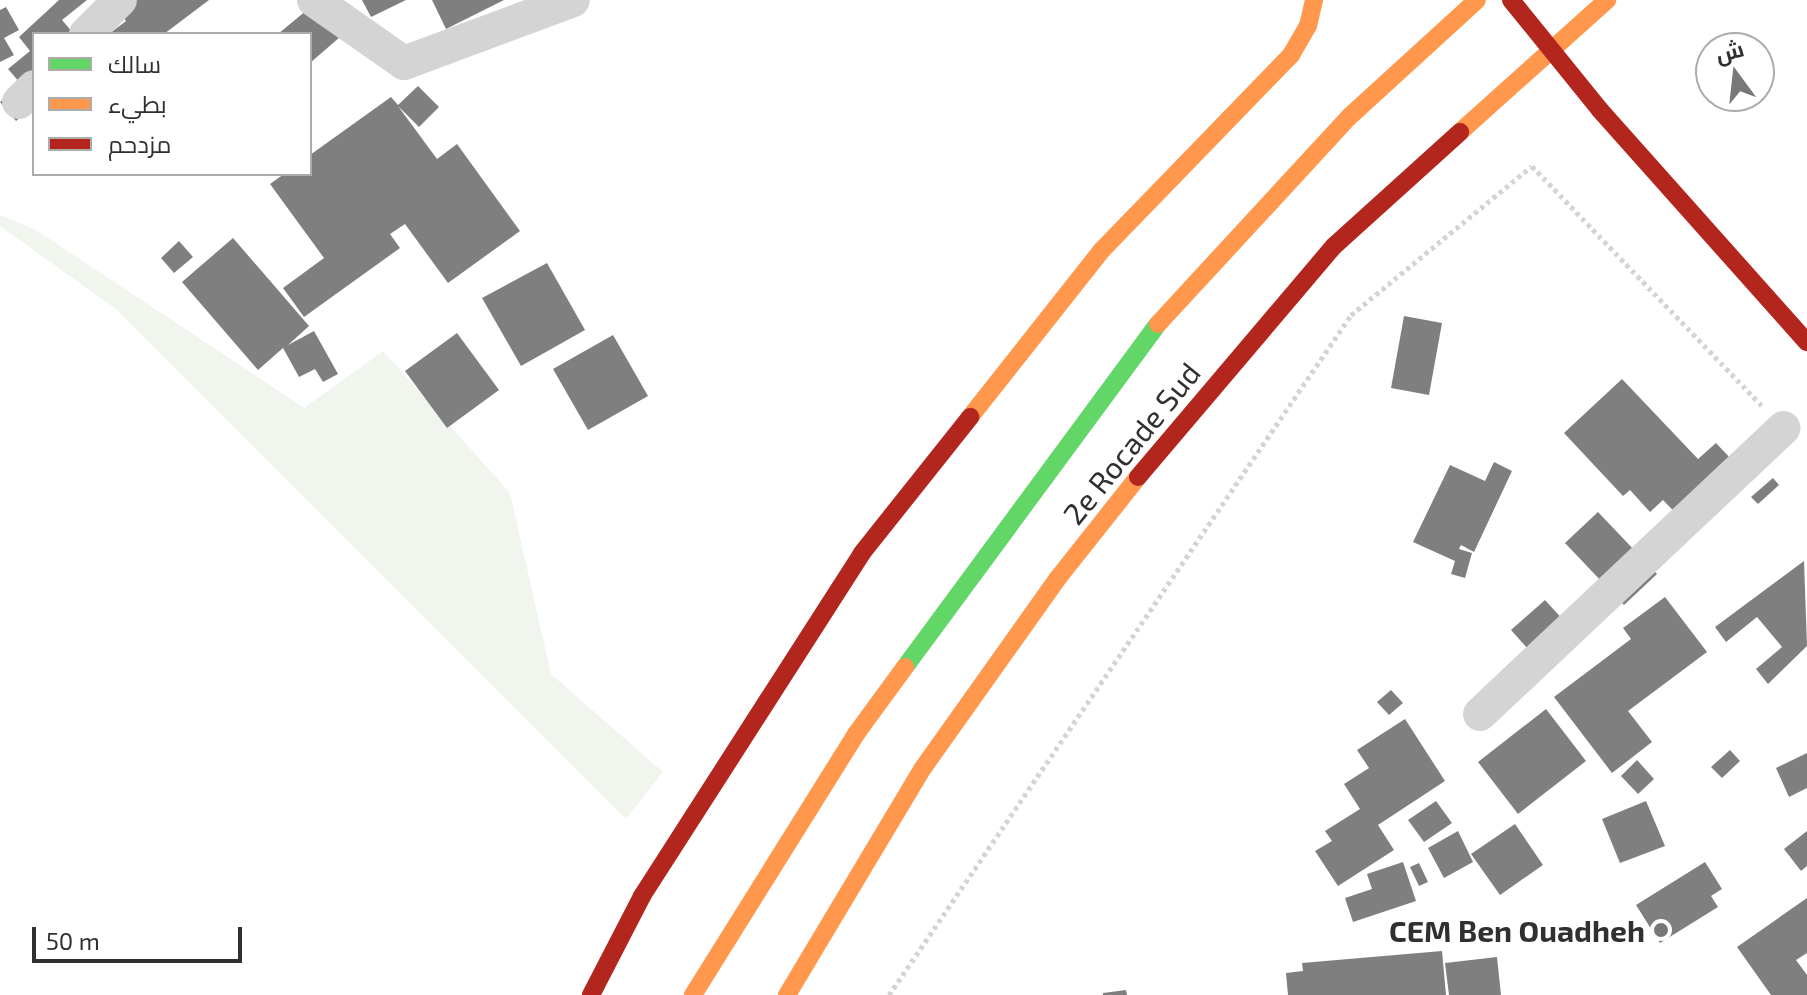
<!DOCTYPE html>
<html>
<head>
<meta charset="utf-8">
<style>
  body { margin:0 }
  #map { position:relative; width:1807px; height:995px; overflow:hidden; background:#fff; font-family:"Exo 2",Cairo,sans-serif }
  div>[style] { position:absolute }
  .green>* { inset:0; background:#f0f5ed }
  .building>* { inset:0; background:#7f7f7f }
  .path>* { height:5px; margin-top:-2.5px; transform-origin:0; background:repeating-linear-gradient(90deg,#d4d4d4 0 4px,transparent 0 8px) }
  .street>* { height:34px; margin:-17px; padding:0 17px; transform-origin:17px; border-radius:17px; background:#d4d4d4 }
  .fast>* { height:18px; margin:-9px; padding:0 9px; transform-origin:9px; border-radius:9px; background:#63d668 }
  .slow>* { height:18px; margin:-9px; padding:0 9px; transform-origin:9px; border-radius:9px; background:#ff974d }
  .jam>* { height:18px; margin:-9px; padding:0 9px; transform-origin:9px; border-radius:9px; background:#b3261e }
  .jam-bridge>* { height:18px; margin:-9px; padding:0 9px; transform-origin:9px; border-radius:9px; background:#b3261e }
  .dots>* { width:22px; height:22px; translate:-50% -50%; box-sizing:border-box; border:4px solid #fff; border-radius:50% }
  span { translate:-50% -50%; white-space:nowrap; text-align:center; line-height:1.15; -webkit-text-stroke:8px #fff; paint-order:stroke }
  .street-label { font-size:30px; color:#303030 }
  .poi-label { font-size:30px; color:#303030; font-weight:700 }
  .right { translate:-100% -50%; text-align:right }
  .legend { position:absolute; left:32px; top:32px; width:280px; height:144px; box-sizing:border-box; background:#fff; border:2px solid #acacac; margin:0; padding:10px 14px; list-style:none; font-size:24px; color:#303030 }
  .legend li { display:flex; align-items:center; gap:16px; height:40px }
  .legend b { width:40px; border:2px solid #acacac }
  .north { position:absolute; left:1695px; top:32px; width:80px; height:80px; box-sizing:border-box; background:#fff; border:2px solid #acacac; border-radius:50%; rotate:345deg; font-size:22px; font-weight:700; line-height:32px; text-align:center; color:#303030 }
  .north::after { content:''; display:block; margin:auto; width:28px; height:36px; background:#787878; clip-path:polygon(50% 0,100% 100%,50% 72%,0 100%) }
  .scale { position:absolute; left:32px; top:927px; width:210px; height:36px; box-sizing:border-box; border:4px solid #303030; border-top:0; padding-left:10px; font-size:24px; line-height:28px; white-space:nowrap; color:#303030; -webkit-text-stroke:6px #fff; paint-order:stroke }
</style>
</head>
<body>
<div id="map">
  <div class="green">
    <i style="clip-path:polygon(0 215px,36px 230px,304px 408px,383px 351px,510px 493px,551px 674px,663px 772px,626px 819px,116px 309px,0 226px)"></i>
  </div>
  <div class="building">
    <i style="clip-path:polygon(59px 0,87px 0,62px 20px,74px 34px,34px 34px,34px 106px,16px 121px,0 102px,21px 84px,8px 69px,30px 51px,19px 37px)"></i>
    <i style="clip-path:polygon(129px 0,209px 0,164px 34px,109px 34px,126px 21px,117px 9px)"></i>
    <i style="clip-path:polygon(362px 0,406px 0,371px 17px)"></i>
    <i style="clip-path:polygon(432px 0,504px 0,446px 29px)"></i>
    <i style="clip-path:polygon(313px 5px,340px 37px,310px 63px,310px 34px,278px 34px)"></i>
    <i style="clip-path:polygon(6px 7px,19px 30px,4px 38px,14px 55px,0 62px,0 10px)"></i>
    <i style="clip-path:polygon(418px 86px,439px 107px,419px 127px,398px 106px,437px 159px,457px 144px,520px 231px,448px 283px,405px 224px,390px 234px,400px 248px,304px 317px,283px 288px,324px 258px,270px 184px,284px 174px,310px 174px,310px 155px,391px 97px,398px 105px)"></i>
    <i style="clip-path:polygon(233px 238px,309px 326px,288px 345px,314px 331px,338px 374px,323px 382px,315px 369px,299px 377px,283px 348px,258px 370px,182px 282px)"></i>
    <i style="clip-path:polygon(179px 241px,193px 257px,174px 273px,161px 258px)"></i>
    <i style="clip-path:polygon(547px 263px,585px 330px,521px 366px,482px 298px)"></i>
    <i style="clip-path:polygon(1404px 316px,1442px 323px,1429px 395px,1391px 388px)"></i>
    <i style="clip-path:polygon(457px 333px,499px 390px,447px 428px,405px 371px)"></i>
    <i style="clip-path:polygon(613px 335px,648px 396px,588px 430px,553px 369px)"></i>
    <i style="clip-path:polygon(1622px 379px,1698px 459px,1716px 443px,1749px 478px,1693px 531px,1663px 500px,1650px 512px,1630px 490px,1623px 496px,1564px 433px)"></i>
    <i style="clip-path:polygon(1494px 462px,1512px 471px,1474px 552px,1461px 545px,1459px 549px,1472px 553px,1465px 578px,1451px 574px,1455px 561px,1413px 542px,1450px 465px,1485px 481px)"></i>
    <i style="clip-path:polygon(1773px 478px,1779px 485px,1758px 504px,1751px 497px)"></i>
    <i style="clip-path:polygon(1598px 512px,1657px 574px,1624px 605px,1565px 543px)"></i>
    <i style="clip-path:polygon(1804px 561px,1807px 646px,1768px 684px,1756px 669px,1782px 647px,1757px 617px,1726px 642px,1715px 627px)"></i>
    <i style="clip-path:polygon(1665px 597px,1707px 652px,1628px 711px,1652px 742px,1612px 773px,1554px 697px,1631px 639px,1623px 628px)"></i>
    <i style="clip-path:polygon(1545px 600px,1578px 636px,1544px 667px,1511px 630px)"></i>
    <i style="clip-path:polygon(1391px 690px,1403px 703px,1389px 715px,1377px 702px)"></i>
    <i style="clip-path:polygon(1546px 709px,1586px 761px,1518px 814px,1478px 762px)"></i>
    <i style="clip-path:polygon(1405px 719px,1445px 781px,1378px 825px,1394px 850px,1338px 886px,1315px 851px,1332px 841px,1325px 831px,1360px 809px,1344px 784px,1369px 768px,1357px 750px)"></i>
    <i style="clip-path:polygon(1730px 750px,1740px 761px,1722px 778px,1711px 767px)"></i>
    <i style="clip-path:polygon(1807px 753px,1807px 788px,1789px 797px,1776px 768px)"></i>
    <i style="clip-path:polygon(1637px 760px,1654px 779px,1638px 794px,1621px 776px)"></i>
    <i style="clip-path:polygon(1436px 801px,1452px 823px,1424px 842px,1408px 820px)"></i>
    <i style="clip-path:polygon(1646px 801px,1665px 846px,1620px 863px,1602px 819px)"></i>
    <i style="clip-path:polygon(1515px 824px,1543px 865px,1500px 895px,1471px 854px)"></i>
    <i style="clip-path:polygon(1458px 831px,1473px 862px,1444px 878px,1428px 848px)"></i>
    <i style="clip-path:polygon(1807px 831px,1807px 866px,1801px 871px,1784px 849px)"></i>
    <i style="clip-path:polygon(1403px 862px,1416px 901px,1353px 922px,1345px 898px,1372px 889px,1367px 874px)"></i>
    <i style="clip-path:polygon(1705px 862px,1722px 889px,1711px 896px,1718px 907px,1660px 943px,1636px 905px)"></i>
    <i style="clip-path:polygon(1419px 863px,1428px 882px,1419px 886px,1410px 867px)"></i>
    <i style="clip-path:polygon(1807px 898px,1807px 953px,1796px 960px,1807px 975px,1807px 995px,1771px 995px,1737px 947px)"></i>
    <i style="clip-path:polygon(1442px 951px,1446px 995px,1288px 995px,1286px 973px,1303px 971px,1302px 963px)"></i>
    <i style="clip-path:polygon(1497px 957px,1501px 995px,1449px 995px,1445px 963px)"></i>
    <i style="clip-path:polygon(1126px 990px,1127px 995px,1103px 995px,1103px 993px)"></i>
  </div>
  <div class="path">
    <i style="left:889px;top:995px;width:822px;rotate:-55.81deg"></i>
    <i style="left:1351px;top:315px;width:234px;rotate:-39.5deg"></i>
    <i style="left:1532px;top:166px;width:334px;rotate:46.2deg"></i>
  </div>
  <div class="street">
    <i style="left:314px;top:0;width:110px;rotate:35deg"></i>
    <i style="left:404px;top:63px;width:180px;rotate:-20.4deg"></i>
    <i style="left:86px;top:34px;width:48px;rotate:-45deg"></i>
    <i style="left:19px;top:102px;width:21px;rotate:-45deg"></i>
    <i style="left:1480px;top:714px;width:417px;rotate:-43.3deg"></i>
  </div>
  <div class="fast">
    <i style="left:905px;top:667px;width:426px;rotate:-53.6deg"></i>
  </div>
  <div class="slow">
    <i style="left:1460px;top:132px;width:198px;rotate:-41.9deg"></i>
    <i style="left:1158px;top:324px;width:282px;rotate:-47.3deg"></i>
    <i style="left:1349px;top:117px;width:173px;rotate:-42.4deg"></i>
    <i style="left:970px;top:417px;width:213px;rotate:-51.7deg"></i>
    <i style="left:1102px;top:250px;width:272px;rotate:-45.9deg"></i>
    <i style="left:1291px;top:55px;width:34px;rotate:-60deg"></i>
    <i style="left:1308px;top:26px;width:27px;rotate:-77deg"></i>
    <i style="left:693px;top:995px;width:308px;rotate:-58deg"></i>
    <i style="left:856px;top:734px;width:83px;rotate:-53.8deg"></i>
    <i style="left:787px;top:995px;width:265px;rotate:-59.1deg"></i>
    <i style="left:923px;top:768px;width:233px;rotate:-54.6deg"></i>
    <i style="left:1058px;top:578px;width:129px;rotate:-51.6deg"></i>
  </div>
  <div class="jam">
    <i style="left:1600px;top:110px;width:311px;rotate:48.3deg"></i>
    <i style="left:1138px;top:477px;width:303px;rotate:-49.7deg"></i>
    <i style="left:1334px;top:246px;width:170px;rotate:-42.1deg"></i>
    <i style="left:591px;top:995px;width:111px;rotate:-62.7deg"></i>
    <i style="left:642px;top:896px;width:407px;rotate:-57.3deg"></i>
    <i style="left:862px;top:553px;width:174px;rotate:-51.5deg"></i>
  </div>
  <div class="jam-bridge">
    <i style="left:1511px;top:0;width:141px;rotate:51deg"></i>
  </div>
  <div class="dots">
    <i style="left:1661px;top:930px;background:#787878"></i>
  </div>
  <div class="street-label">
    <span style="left:1131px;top:443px;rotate:-51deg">2e Rocade Sud</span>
  </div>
  <div class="poi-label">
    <span class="right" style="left:1645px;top:930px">CEM Ben Ouadheh</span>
  </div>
  <ul class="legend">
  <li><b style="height:10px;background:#63d668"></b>سالك</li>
  <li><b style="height:10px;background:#ff974d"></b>بطيء</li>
  <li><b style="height:10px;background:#b3261e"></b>مزدحم</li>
  </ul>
  <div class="north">ش</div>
  <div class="scale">50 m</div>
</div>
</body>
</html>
